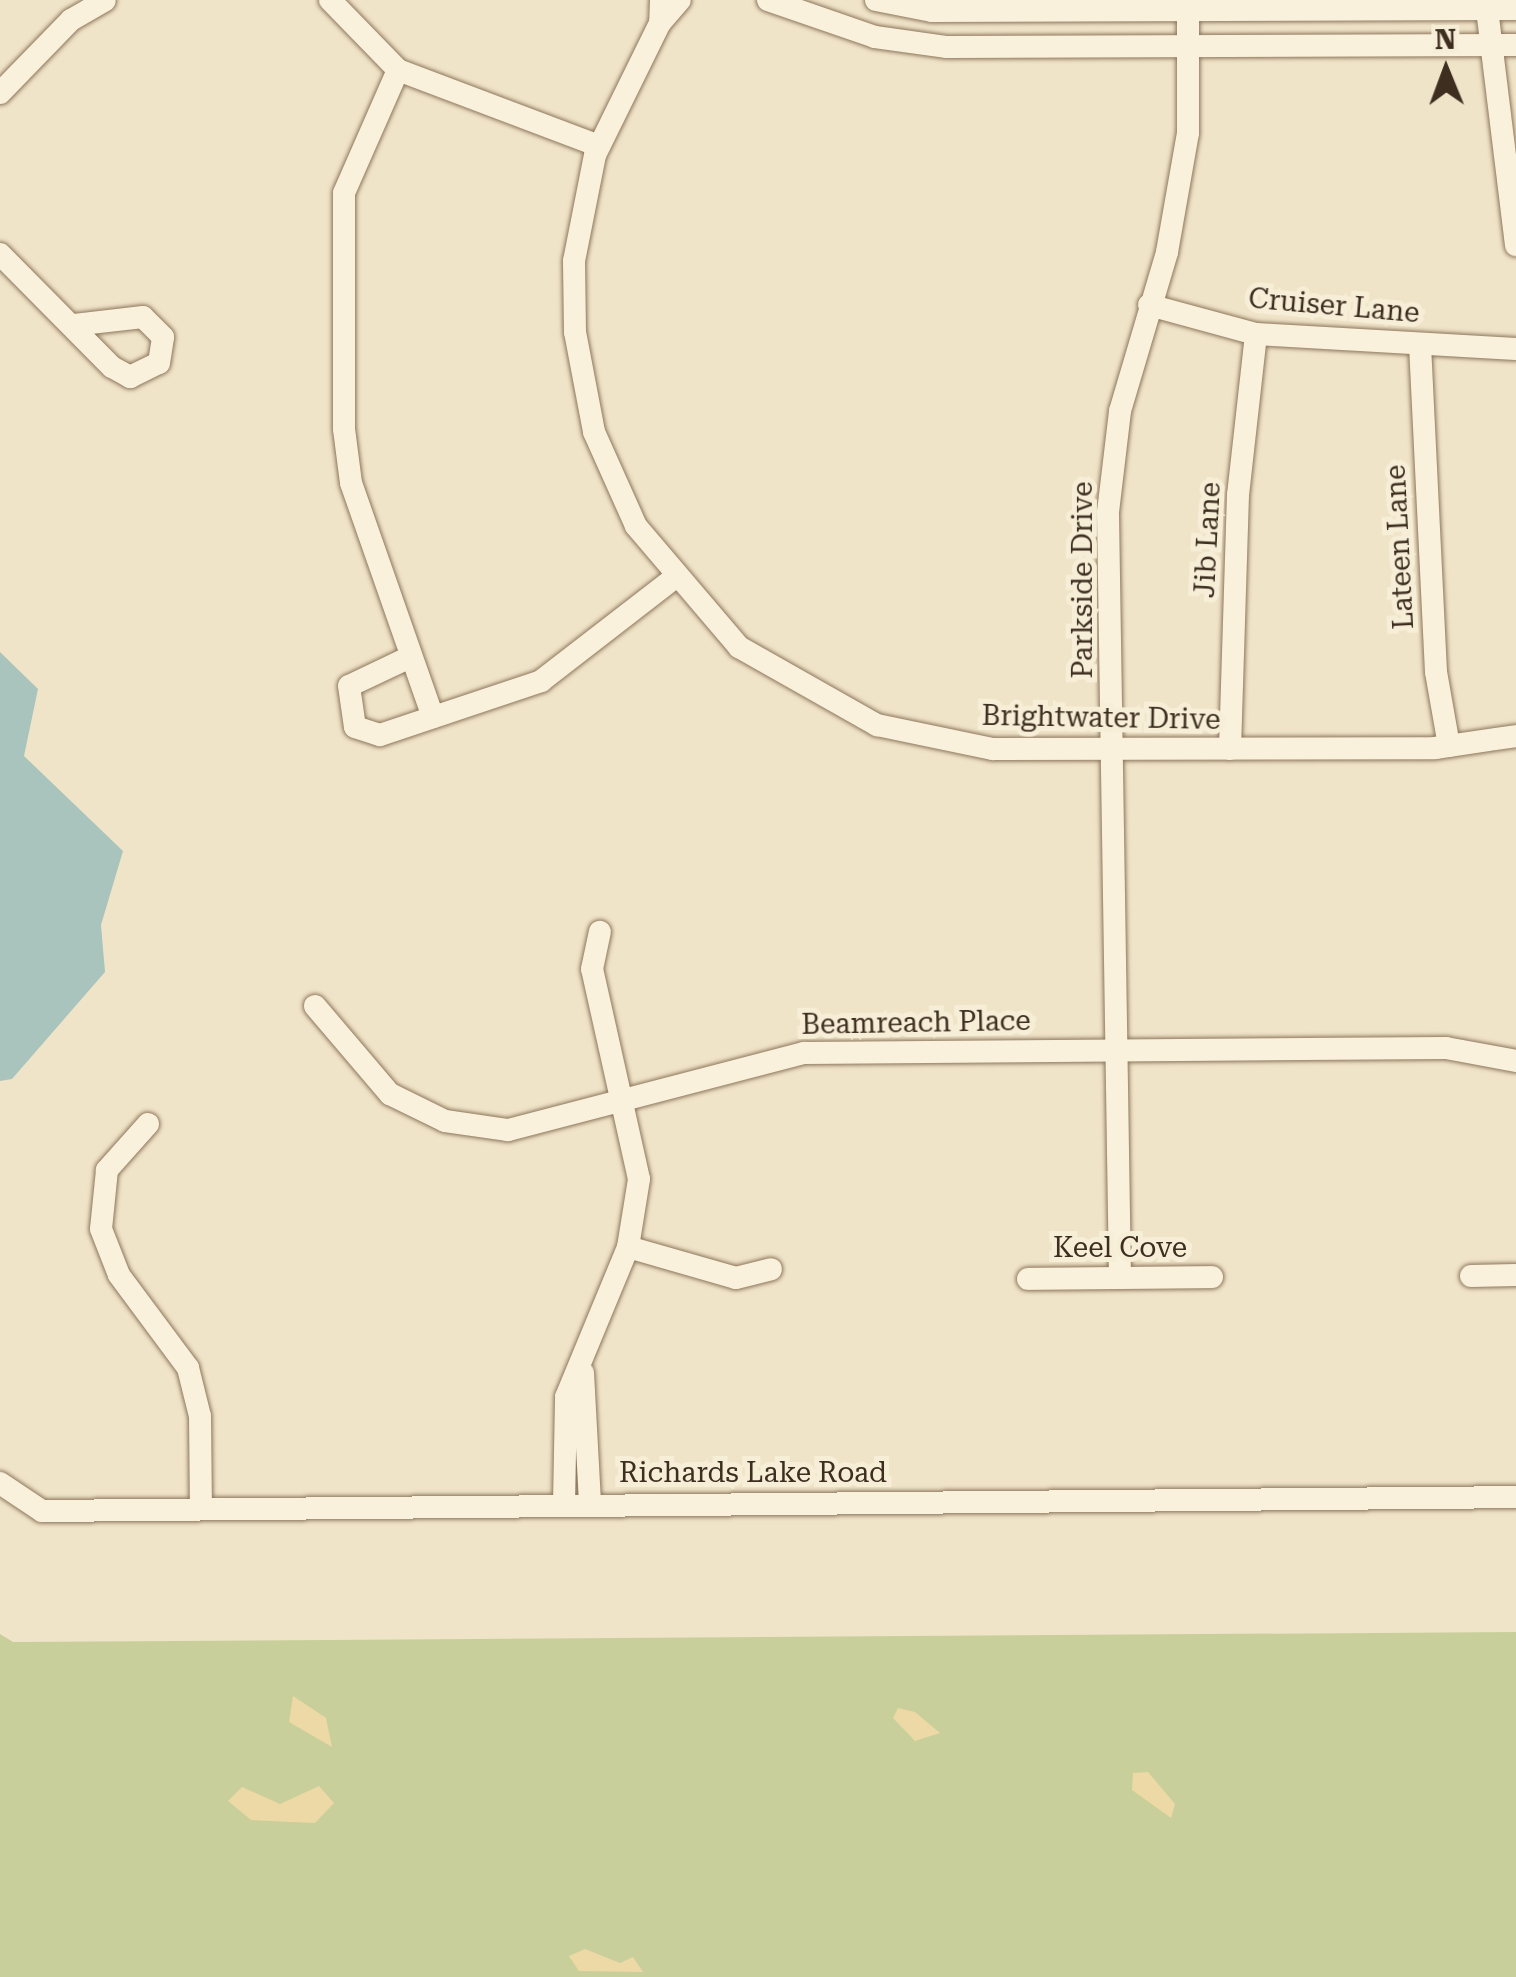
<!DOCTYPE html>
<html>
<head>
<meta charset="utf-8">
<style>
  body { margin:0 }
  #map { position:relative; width:1516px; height:1977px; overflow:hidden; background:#f0e4c8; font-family:"Roboto Serif",serif }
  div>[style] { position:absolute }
  .green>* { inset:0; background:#c9cf9b }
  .sand>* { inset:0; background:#ecd9a5 }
  .water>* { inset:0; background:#a9c4bc }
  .roads { filter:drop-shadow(0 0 2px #8d765c) drop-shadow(0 0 2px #8d765c) }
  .minor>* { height:22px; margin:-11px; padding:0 11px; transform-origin:11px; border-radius:11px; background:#faf1dc }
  span { translate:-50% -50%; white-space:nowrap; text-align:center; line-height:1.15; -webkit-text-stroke:10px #f7eed8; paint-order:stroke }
  .street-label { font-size:28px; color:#3d2e20 }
  .north { position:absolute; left:1396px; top:20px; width:100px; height:100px; -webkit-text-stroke:8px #f7eed8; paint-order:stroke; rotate:359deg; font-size:28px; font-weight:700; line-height:40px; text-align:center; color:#3d2e20 }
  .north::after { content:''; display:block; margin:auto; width:35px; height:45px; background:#3d2e20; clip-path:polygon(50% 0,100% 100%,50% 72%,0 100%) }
</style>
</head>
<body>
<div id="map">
  <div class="green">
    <i style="clip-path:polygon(1516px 1632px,1516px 1977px,0 1977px,0 1634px,13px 1642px)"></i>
  </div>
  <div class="sand">
    <i style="clip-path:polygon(293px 1696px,326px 1718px,332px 1747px,289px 1722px)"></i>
    <i style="clip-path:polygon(898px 1708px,915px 1712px,940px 1733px,915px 1741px,893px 1718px)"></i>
    <i style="clip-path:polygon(1148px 1772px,1175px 1804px,1171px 1818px,1132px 1790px,1133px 1773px)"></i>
    <i style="clip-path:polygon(319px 1786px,334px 1803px,315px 1823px,251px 1820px,228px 1801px,242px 1787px,280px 1804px)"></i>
    <i style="clip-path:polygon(585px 1949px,620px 1963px,633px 1957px,643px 1972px,579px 1971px,569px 1956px)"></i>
  </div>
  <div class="water">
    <i style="clip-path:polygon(0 652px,38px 689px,24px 756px,123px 851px,101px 925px,105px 972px,12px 1079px,0 1081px)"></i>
  </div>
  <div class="roads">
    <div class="minor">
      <i style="left:330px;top:0;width:98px;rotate:45.8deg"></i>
      <i style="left:398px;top:70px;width:215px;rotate:20.7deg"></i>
      <i style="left:661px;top:0;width:23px;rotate:92deg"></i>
      <i style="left:660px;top:23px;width:30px;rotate:-49deg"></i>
      <i style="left:768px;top:0;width:113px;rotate:19.1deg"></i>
      <i style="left:875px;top:37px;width:73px;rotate:7.9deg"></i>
      <i style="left:947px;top:47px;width:569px;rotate:-0.2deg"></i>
      <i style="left:876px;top:0;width:57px;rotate:11.1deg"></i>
      <i style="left:932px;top:11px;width:584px;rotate:-0.2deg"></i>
      <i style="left:1487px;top:9px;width:238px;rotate:83deg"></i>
      <i style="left:660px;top:23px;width:147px;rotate:116.2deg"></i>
      <i style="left:595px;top:155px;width:108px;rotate:101.2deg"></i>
      <i style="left:574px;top:261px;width:71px;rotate:89.2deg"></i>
      <i style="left:575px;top:332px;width:102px;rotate:79.2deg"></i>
      <i style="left:594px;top:432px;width:103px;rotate:65.9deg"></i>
      <i style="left:636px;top:526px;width:159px;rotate:49.6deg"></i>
      <i style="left:739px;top:647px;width:159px;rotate:29.5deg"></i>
      <i style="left:877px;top:725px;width:118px;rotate:11.7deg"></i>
      <i style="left:993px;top:749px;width:442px;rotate:-0.1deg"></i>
      <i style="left:1435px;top:748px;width:82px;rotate:-8.4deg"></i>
      <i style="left:398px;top:70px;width:134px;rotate:113.7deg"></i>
      <i style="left:344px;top:193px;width:236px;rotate:90deg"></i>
      <i style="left:344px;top:429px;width:54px;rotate:82.6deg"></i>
      <i style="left:351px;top:483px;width:248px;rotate:70.7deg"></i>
      <i style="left:0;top:93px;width:102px;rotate:-45.8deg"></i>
      <i style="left:71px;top:20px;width:39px;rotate:-30deg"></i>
      <i style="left:0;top:254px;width:159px;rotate:45.3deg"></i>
      <i style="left:112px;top:367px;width:21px;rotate:29deg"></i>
      <i style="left:130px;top:377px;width:32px;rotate:-26deg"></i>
      <i style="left:159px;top:363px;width:26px;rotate:-81deg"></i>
      <i style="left:163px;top:337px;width:28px;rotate:-135deg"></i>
      <i style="left:143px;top:317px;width:69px;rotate:173.4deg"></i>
      <i style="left:1149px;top:305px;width:111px;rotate:15.2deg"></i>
      <i style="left:1256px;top:334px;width:260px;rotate:3.3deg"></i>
      <i style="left:1420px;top:345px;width:327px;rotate:87.2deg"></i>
      <i style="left:1436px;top:672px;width:75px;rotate:80deg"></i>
      <i style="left:408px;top:658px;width:65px;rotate:154.6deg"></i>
      <i style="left:349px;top:686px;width:41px;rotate:81.7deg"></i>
      <i style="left:355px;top:727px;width:26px;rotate:18deg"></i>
      <i style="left:380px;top:735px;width:170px;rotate:-18.5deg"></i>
      <i style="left:541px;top:681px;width:167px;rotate:-37.7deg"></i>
      <i style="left:1230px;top:749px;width:254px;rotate:-88.2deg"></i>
      <i style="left:1238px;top:495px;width:162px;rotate:-83.6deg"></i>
      <i style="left:315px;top:1006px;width:116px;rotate:49.6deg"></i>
      <i style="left:390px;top:1094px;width:61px;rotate:26.1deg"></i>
      <i style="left:445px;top:1121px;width:64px;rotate:8.1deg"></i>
      <i style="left:508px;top:1130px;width:306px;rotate:-14.6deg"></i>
      <i style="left:804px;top:1053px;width:642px;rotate:-0.45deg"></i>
      <i style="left:1446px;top:1048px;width:71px;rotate:10.5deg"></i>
      <i style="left:148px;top:1124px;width:62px;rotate:131.7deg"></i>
      <i style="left:107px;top:1170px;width:59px;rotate:95.8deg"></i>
      <i style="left:101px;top:1229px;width:49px;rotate:68.6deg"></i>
      <i style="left:119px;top:1275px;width:116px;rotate:53.4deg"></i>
      <i style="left:188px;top:1368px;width:49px;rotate:76deg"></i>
      <i style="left:200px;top:1416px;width:92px;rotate:89.4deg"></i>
      <i style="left:628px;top:1247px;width:112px;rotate:16deg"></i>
      <i style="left:736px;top:1278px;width:36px;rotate:-14deg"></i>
      <i style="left:1471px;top:1276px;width:45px;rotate:-1.3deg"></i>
      <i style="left:1120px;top:1278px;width:766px;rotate:-90.9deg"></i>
      <i style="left:1108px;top:512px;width:102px;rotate:-83.2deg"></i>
      <i style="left:1120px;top:411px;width:166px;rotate:-73.5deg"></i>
      <i style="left:1167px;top:252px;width:121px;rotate:-80deg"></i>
      <i style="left:1188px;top:133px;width:122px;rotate:-90deg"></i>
      <i style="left:1028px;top:1279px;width:184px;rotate:-0.6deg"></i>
      <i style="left:583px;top:1373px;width:131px;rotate:86.9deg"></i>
      <i style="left:0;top:1483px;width:50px;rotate:33.7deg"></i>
      <i style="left:42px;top:1511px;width:1474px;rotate:-0.54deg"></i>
      <i style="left:564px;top:1504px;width:107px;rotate:-88.9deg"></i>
      <i style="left:566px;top:1397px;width:162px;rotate:-67.5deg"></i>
      <i style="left:628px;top:1247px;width:69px;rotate:-80.8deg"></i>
      <i style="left:639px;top:1179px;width:215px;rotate:-102.6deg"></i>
      <i style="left:592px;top:969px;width:38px;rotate:-78deg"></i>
    </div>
  </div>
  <div class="street-label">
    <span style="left:1334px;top:306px;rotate:5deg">Cruiser Lane</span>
    <span style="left:1208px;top:540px;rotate:-87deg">Jib Lane</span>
    <span style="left:1400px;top:547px;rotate:-93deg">Lateen Lane</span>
    <span style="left:1083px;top:580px;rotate:-90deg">Parkside Drive</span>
    <span style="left:1101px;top:718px;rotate:1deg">Brightwater Drive</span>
    <span style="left:916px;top:1023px;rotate:-1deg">Beamreach Place</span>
    <span style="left:1120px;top:1248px">Keel Cove</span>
    <span style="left:753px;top:1473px">Richards Lake Road</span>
  </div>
  <div class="north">N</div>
</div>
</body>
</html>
